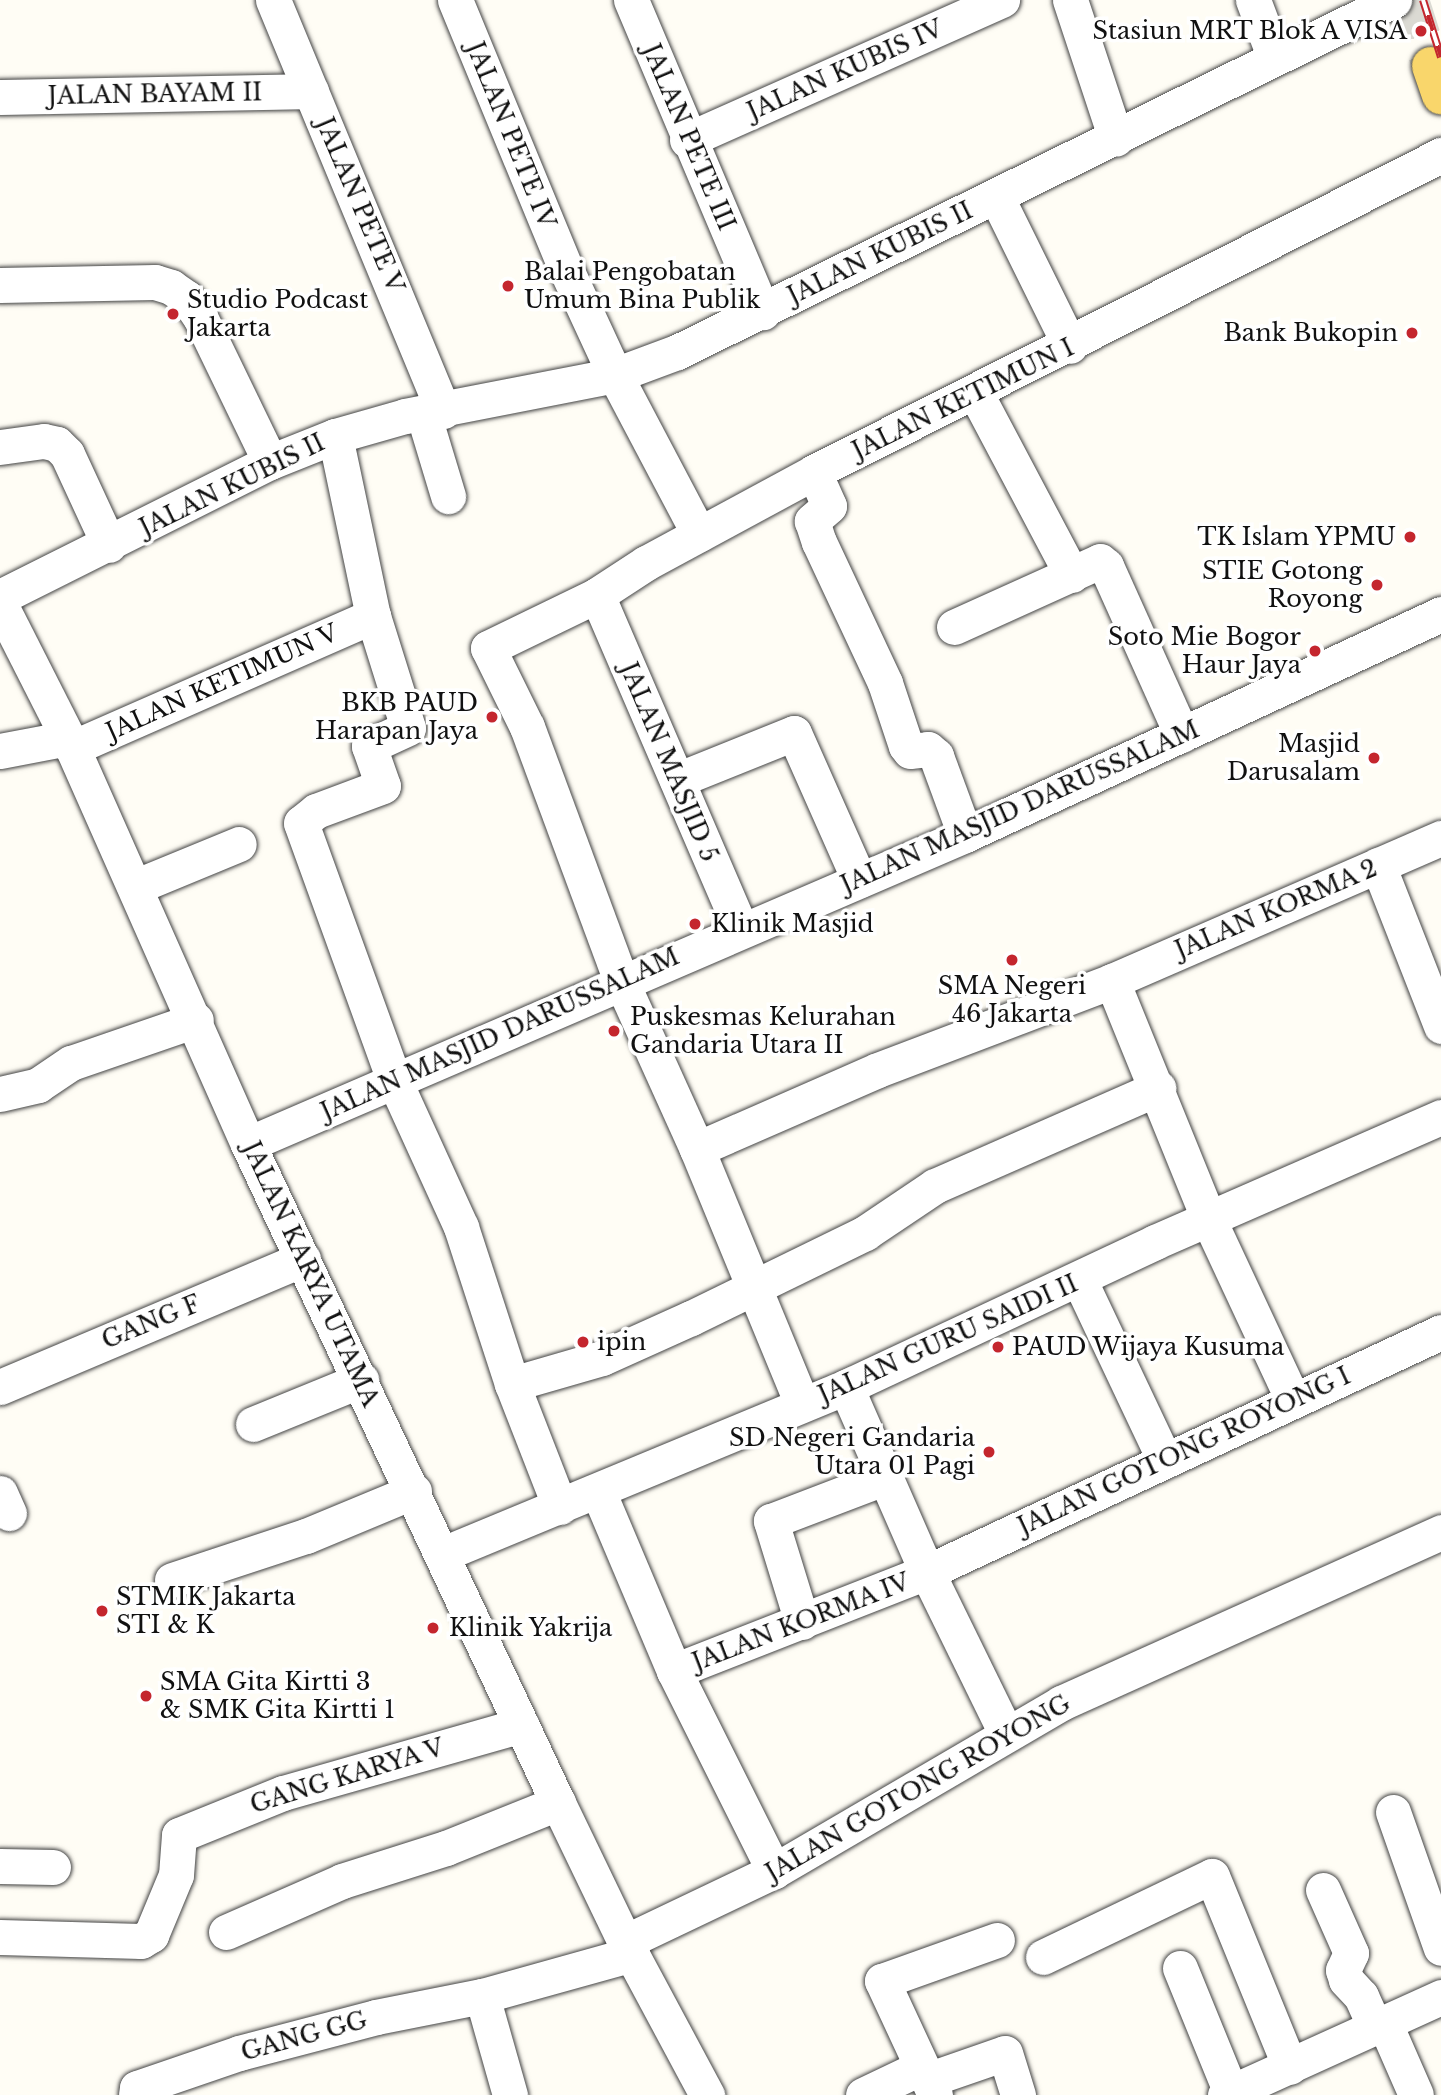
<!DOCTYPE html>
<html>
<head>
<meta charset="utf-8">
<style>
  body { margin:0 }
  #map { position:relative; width:1441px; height:2095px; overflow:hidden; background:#fffdf5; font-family:"Libre Baskerville",serif }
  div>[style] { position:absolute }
  .major-tunnel>* { height:38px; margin-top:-19px; transform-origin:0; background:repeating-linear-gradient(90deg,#dbdad3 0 38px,transparent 0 57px) }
  .roads { filter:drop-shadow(0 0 2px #444) drop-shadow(0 0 2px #444) }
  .minor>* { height:35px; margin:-17.5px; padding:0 17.5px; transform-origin:17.5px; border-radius:17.5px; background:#fff }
  .major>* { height:38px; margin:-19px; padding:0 19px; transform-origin:19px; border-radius:19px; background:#f9d66b }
  .rail>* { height:8px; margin-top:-4px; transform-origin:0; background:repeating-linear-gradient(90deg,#fff 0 16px,#c4262e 0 32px); box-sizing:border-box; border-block:2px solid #c4262e }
  .dots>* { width:19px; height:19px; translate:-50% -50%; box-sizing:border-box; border:4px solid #fff; border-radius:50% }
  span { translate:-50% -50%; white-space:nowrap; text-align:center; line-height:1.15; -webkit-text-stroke:7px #fff; paint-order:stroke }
  .poi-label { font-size:24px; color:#111 }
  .right { translate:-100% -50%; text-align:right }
  .left { translate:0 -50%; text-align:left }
  .street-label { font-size:24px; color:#111 }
</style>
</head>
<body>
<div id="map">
  <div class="major-tunnel">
    <i style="left:1410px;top:0;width:69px;rotate:72.3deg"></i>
  </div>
  <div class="roads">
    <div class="minor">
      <i style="left:273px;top:0;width:445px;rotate:67.5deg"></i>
      <i style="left:455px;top:0;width:289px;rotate:67.6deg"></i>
      <i style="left:565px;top:267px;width:119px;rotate:65.2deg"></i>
      <i style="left:615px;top:375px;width:180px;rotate:62.2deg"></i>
      <i style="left:631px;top:0;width:339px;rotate:67.1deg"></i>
      <i style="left:1070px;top:0;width:146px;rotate:71.7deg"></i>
      <i style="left:1253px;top:0;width:60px;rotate:69.4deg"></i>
      <i style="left:0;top:97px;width:311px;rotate:-1.1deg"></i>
      <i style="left:687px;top:140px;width:345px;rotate:-24deg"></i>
      <i style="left:996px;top:196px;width:167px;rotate:63.7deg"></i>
      <i style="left:0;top:285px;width:155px;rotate:-1.1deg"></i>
      <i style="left:155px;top:282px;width:17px;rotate:17deg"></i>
      <i style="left:171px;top:287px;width:19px;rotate:35deg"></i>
      <i style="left:187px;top:298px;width:23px;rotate:56deg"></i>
      <i style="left:200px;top:317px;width:161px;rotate:64.2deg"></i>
      <i style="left:975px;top:392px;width:207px;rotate:62.1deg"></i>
      <i style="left:423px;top:413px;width:87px;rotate:73.2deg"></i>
      <i style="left:335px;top:436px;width:184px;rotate:78.1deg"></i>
      <i style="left:373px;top:616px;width:117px;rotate:72.6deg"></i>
      <i style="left:408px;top:728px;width:43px;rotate:155.2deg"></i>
      <i style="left:369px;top:746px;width:42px;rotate:70.7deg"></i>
      <i style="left:383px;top:786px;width:72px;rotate:159.5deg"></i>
      <i style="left:316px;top:811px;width:19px;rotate:141deg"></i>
      <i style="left:301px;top:823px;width:273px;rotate:70.1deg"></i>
      <i style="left:394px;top:1080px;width:162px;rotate:65.5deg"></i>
      <i style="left:461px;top:1227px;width:165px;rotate:72deg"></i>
      <i style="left:512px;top:1384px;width:132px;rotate:68.7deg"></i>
      <i style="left:0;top:447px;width:44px;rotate:-7.8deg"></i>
      <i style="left:44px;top:441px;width:13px;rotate:13deg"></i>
      <i style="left:57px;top:444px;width:14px;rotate:45deg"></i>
      <i style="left:67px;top:454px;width:100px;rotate:65.2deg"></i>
      <i style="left:814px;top:472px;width:37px;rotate:66deg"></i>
      <i style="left:829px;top:506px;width:23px;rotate:139deg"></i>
      <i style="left:812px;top:521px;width:22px;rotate:72deg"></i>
      <i style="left:819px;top:542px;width:156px;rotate:64.9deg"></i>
      <i style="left:885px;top:683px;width:66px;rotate:71.6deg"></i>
      <i style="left:906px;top:746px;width:6px;rotate:51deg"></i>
      <i style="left:910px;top:751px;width:18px;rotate:-6deg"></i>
      <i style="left:928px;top:749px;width:11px;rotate:41deg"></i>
      <i style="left:936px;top:756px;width:84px;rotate:69.8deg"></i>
      <i style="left:597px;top:595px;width:364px;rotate:66.7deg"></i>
      <i style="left:0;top:597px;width:302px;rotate:-26.6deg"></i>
      <i style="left:270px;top:462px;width:70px;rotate:-21.8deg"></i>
      <i style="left:335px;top:436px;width:73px;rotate:-15.9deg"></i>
      <i style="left:405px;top:416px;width:214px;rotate:-11deg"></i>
      <i style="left:615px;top:375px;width:66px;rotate:-20.4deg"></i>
      <i style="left:677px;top:352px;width:799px;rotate:-26.15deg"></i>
      <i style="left:0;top:604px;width:150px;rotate:63.1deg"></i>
      <i style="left:68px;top:738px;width:444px;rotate:66.1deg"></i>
      <i style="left:248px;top:1144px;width:728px;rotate:64.81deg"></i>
      <i style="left:558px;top:1803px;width:154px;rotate:64.3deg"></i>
      <i style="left:625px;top:1942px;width:174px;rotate:61.8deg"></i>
      <i style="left:954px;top:627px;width:160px;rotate:-24.3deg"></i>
      <i style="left:1100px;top:561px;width:8px;rotate:40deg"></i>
      <i style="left:1106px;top:566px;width:185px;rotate:65.8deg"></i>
      <i style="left:72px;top:748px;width:329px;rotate:-23.7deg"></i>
      <i style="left:0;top:751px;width:69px;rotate:-10.8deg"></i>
      <i style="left:677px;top:780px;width:126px;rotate:-21.9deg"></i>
      <i style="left:794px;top:733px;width:161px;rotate:66.1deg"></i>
      <i style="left:1378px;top:865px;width:173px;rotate:68.6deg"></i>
      <i style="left:137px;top:886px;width:110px;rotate:-22.4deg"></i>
      <i style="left:1112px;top:981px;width:256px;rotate:67.9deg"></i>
      <i style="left:1208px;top:1218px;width:199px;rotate:65deg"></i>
      <i style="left:0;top:1094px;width:39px;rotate:-13deg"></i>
      <i style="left:38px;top:1085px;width:40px;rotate:-34deg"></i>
      <i style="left:71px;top:1063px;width:132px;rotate:-19deg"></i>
      <i style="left:248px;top:1144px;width:781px;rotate:-23.31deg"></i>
      <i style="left:965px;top:835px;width:525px;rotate:-24.9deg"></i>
      <i style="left:697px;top:1149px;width:197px;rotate:-23.6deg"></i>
      <i style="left:878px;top:1070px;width:250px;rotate:-20.8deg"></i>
      <i style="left:1112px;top:981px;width:359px;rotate:-23.5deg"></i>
      <i style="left:1079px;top:1279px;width:201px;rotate:64.7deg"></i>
      <i style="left:512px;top:1384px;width:94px;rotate:-16.1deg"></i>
      <i style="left:602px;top:1358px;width:98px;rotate:-24.2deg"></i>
      <i style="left:691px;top:1318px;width:194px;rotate:-26deg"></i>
      <i style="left:865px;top:1233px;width:84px;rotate:-33.9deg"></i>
      <i style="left:935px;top:1186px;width:244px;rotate:-23.7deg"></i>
      <i style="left:0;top:1387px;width:329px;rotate:-22.9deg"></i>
      <i style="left:846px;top:1387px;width:202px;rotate:66.4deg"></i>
      <i style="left:927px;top:1572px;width:179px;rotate:63.9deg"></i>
      <i style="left:802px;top:1404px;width:276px;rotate:-112.4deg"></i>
      <i style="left:697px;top:1149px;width:184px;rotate:-114.3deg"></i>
      <i style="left:621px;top:981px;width:271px;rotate:-110.3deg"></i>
      <i style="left:527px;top:727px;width:88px;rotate:-116.3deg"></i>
      <i style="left:488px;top:648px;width:121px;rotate:-25.9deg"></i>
      <i style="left:597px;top:595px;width:59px;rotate:-33.1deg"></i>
      <i style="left:646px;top:563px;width:191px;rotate:-28.4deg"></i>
      <i style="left:814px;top:472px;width:703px;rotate:-26.82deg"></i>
      <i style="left:253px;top:1424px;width:117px;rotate:-22.2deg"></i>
      <i style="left:598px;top:1491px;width:195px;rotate:67.1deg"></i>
      <i style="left:674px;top:1671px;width:224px;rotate:63.4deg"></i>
      <i style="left:0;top:1493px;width:22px;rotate:66deg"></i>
      <i style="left:443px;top:1554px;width:436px;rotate:-22.5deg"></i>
      <i style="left:846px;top:1387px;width:341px;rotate:-25.1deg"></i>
      <i style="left:1155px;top:1242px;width:312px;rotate:-23.6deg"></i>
      <i style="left:172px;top:1580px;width:141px;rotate:-18.2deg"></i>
      <i style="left:306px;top:1536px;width:117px;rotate:-22.6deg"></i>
      <i style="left:802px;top:1622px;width:106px;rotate:-107.1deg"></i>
      <i style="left:771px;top:1521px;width:123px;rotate:-20.9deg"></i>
      <i style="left:674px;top:1671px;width:272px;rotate:-21.4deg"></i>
      <i style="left:927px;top:1572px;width:567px;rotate:-25.03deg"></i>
      <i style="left:1393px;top:1812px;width:144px;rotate:70.6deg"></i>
      <i style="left:0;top:1866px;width:53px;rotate:1.1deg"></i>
      <i style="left:1323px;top:1890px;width:69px;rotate:66deg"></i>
      <i style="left:1351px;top:1953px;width:19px;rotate:115deg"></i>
      <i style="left:1343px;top:1970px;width:10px;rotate:73deg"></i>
      <i style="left:1346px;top:1980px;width:22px;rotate:47deg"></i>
      <i style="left:1361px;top:1996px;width:35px;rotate:66deg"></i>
      <i style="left:226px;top:1932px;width:127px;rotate:-23.7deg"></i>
      <i style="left:342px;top:1881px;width:109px;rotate:-17.6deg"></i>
      <i style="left:446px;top:1848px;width:121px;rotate:-21.9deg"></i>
      <i style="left:0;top:1937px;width:141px;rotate:1.6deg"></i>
      <i style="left:141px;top:1941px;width:12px;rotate:-31deg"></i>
      <i style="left:151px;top:1935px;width:65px;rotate:-67.4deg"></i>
      <i style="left:176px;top:1875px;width:40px;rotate:-85.7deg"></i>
      <i style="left:179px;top:1835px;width:112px;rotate:-22deg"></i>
      <i style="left:283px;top:1793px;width:248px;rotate:-15.9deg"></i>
      <i style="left:625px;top:1942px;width:165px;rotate:-25.5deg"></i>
      <i style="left:774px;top:1871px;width:333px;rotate:-30.3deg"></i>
      <i style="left:1061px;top:1703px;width:417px;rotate:-24.2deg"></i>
      <i style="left:1043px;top:1957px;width:187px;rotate:-25.6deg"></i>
      <i style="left:1212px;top:1876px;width:206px;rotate:67.8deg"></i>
      <i style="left:1180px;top:1968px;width:135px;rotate:67.8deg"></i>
      <i style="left:482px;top:1996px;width:103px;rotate:74.2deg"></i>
      <i style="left:1385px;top:2024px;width:77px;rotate:66.4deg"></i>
      <i style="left:930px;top:2079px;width:79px;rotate:-19.1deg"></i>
      <i style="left:1005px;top:2053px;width:44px;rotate:72.8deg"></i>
      <i style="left:136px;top:2095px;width:7px;rotate:-82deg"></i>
      <i style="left:137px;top:2088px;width:108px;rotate:-18.9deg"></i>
      <i style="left:239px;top:2053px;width:142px;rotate:-14.7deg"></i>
      <i style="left:376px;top:2017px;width:108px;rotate:-11.2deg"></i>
      <i style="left:482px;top:1996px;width:156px;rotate:-15.6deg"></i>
      <i style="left:863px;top:2095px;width:65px;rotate:-25.4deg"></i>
      <i style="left:935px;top:2095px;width:126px;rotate:-114.9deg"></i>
      <i style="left:882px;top:1981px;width:122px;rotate:-19.6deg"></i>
      <i style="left:1225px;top:2095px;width:237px;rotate:-24.4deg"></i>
    </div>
    <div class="major">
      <i style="left:1431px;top:66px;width:31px;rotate:71deg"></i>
    </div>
  </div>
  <div class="rail">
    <i style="left:1423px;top:0;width:60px;rotate:72.5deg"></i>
  </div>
  <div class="dots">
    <i style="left:1421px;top:31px;background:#c4262e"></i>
    <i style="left:508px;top:286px;background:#c4262e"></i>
    <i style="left:173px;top:314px;background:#c4262e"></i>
    <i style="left:1412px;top:333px;background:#c4262e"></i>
    <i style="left:1410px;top:537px;background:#c4262e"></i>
    <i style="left:1377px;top:585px;background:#c4262e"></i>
    <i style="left:1315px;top:651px;background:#c4262e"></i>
    <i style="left:492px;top:717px;background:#c4262e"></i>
    <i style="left:1374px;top:758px;background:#c4262e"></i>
    <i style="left:695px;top:924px;background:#c4262e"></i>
    <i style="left:1012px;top:960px;background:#c4262e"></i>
    <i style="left:614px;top:1031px;background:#c4262e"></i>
    <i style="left:583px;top:1342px;background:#c4262e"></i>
    <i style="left:998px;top:1347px;background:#c4262e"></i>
    <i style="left:989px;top:1452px;background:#c4262e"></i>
    <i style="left:102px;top:1611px;background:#c4262e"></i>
    <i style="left:433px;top:1628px;background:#c4262e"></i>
    <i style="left:146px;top:1696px;background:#c4262e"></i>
  </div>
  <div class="poi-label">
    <span class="right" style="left:1407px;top:31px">Stasiun MRT Blok A VISA</span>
    <span class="left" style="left:524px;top:286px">Balai Pengobatan<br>Umum Bina Publik</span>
    <span class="left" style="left:187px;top:314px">Studio Podcast<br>Jakarta</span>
    <span class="right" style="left:1398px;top:333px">Bank Bukopin</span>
    <span class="right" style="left:1396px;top:537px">TK Islam YPMU</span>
    <span class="right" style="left:1363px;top:585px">STIE Gotong<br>Royong</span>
    <span class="right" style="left:1301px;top:651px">Soto Mie Bogor<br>Haur Jaya</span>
    <span class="right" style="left:478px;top:717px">BKB PAUD<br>Harapan Jaya</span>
    <span class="right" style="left:1360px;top:758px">Masjid<br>Darusalam</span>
    <span class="left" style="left:711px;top:924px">Klinik Masjid</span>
    <span style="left:1012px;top:1000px">SMA Negeri<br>46 Jakarta</span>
    <span class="left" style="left:630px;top:1031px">Puskesmas Kelurahan<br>Gandaria Utara II</span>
    <span class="left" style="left:597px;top:1342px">ipin</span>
    <span class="left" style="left:1012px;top:1347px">PAUD Wijaya Kusuma</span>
    <span class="right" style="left:975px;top:1452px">SD Negeri Gandaria<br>Utara 01 Pagi</span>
    <span class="left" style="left:116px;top:1611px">STMIK Jakarta<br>STI &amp; K</span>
    <span class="left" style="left:449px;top:1628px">Klinik Yakrija</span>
    <span class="left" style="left:160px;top:1696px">SMA Gita Kirtti 3<br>&amp; SMK Gita Kirtti 1</span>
  </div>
  <div class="street-label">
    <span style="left:845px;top:70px;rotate:-24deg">JALAN KUBIS IV</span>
    <span style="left:155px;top:94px;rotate:-1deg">JALAN BAYAM II</span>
    <span style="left:511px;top:135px;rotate:68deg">JALAN PETE IV</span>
    <span style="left:689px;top:137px;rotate:67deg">JALAN PETE III</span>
    <span style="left:360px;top:205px;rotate:67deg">JALAN PETE V</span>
    <span style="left:880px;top:253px;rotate:-26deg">JALAN KUBIS II</span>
    <span style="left:963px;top:399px;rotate:-26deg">JALAN KETIMUN I</span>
    <span style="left:232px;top:485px;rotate:-26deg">JALAN KUBIS II</span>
    <span style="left:222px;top:682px;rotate:-24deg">JALAN KETIMUN V</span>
    <span style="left:669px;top:762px;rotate:67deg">JALAN MASJID 5</span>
    <span style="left:1020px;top:807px;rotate:-24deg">JALAN MASJID DARUSSALAM</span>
    <span style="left:1276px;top:909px;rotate:-23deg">JALAN KORMA 2</span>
    <span style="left:500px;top:1034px;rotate:-24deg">JALAN MASJID DARUSSALAM</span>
    <span style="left:311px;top:1274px;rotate:65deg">JALAN KARYA UTAMA</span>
    <span style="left:151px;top:1322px;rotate:-22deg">GANG F</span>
    <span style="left:948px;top:1339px;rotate:-24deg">JALAN GURU SAIDI II</span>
    <span style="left:1184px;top:1451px;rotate:-25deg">JALAN GOTONG ROYONG I</span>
    <span style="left:801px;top:1622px;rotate:-21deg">JALAN KORMA IV</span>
    <span style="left:347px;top:1776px;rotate:-17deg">GANG KARYA V</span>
    <span style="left:918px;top:1788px;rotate:-30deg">JALAN GOTONG ROYONG</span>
    <span style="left:304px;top:2036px;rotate:-15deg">GANG GG</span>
  </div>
</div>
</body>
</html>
